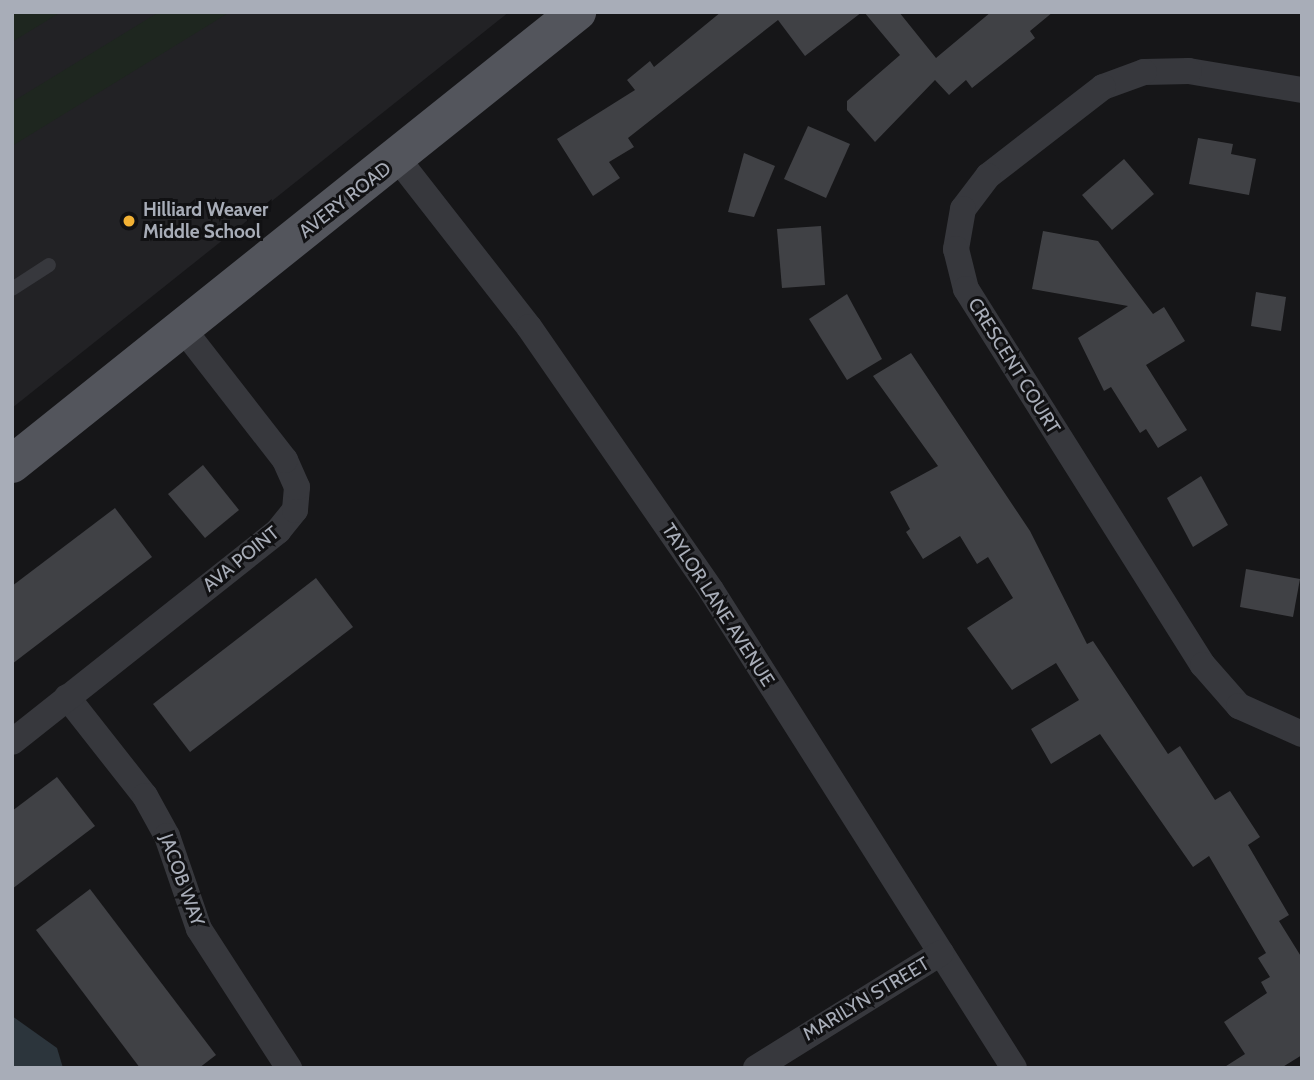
<!DOCTYPE html>
<html>
<head>
<meta charset="utf-8">
<style>
  body { margin:0 }
  #map { position:relative; width:1314px; height:1080px; overflow:hidden; background:#161618; font-family:Cabin,sans-serif }
  div>[style] { position:absolute }
  .built>* { inset:0; background:#222225 }
  .green>* { inset:0; background:#1e261f }
  .water>* { inset:0; background:#2c353c }
  .building>* { inset:0; background:#404145 }
  .lane>* { height:14px; margin:-7px; padding:0 7px; transform-origin:7px; border-radius:7px; background:#37383d }
  .street>* { height:26px; margin:-13px; padding:0 13px; transform-origin:13px; border-radius:13px; background:#37383d }
  .primary>* { height:38px; margin:-19px; padding:0 19px; transform-origin:19px; border-radius:19px; background:#53555c }
  .dots>* { width:19px; height:19px; translate:-50% -50%; box-sizing:border-box; border:4px solid #111113; border-radius:50% }
  span { translate:-50% -50%; white-space:nowrap; text-align:center; line-height:1.15; -webkit-text-stroke:6px #111113; paint-order:stroke }
  .street-label { font-size:19px; color:#a8adb8 }
  .poi-label { font-size:19px; color:#a8adb8; font-weight:700 }
  .left { translate:0 -50%; text-align:left }
  .frame { position:absolute; inset:0; border:14px solid #a8adb8; pointer-events:none }
</style>
</head>
<body>
<div id="map">
  <div class="built">
    <i style="clip-path:polygon(12px 12px,509px 12px,12px 408px)"></i>
  </div>
  <div class="green">
    <i style="clip-path:polygon(12px 12px,61px 12px,12px 42px)"></i>
    <i style="clip-path:polygon(159px 12px,230px 12px,12px 146px,12px 102px)"></i>
  </div>
  <div class="water">
    <i style="clip-path:polygon(12px 1016px,57px 1048px,63px 1068px,12px 1068px)"></i>
  </div>
  <div class="building">
    <i style="clip-path:polygon(721px 12px,862px 12px,805px 56px,778px 20px,628px 138px,634px 147px,609px 162px,620px 178px,593px 196px,557px 139px,635px 90px,627px 80px,650px 61px,654px 67px)"></i>
    <i style="clip-path:polygon(864px 12px,899px 12px,936px 58px,991px 12px,1053px 12px,1030px 31px,1035px 38px,972px 88px,966px 80px,949px 95px,935px 80px,875px 142px,847px 110px,847px 101px,900px 55px)"></i>
    <i style="clip-path:polygon(808px 126px,850px 144px,826px 198px,784px 179px)"></i>
    <i style="clip-path:polygon(1198px 138px,1233px 144px,1231px 154px,1256px 159px,1249px 195px,1189px 184px)"></i>
    <i style="clip-path:polygon(744px 153px,775px 166px,754px 217px,728px 212px)"></i>
    <i style="clip-path:polygon(1124px 159px,1154px 194px,1112px 230px,1082px 195px)"></i>
    <i style="clip-path:polygon(821px 226px,825px 285px,782px 288px,777px 229px)"></i>
    <i style="clip-path:polygon(1043px 231px,1098px 241px,1153px 314px,1164px 307px,1185px 341px,1146px 365px,1187px 430px,1158px 448px,1146px 429px,1140px 433px,1111px 387px,1104px 391px,1078px 338px,1128px 306px,1032px 289px)"></i>
    <i style="clip-path:polygon(1256px 292px,1286px 297px,1281px 331px,1251px 326px)"></i>
    <i style="clip-path:polygon(847px 294px,882px 359px,847px 380px,809px 319px)"></i>
    <i style="clip-path:polygon(911px 353px,1030px 531px,1087px 644px,1093px 641px,1168px 754px,1180px 746px,1215px 800px,1230px 791px,1260px 837px,1248px 845px,1289px 915px,1279px 921px,1302px 958px,1302px 1055px,1281px 1068px,1223px 1068px,1245px 1054px,1224px 1022px,1267px 993px,1261px 982px,1270px 977px,1258px 958px,1266px 953px,1209px 856px,1193px 867px,1100px 734px,1051px 764px,1031px 729px,1079px 700px,1056px 663px,1012px 690px,967px 628px,1013px 598px,988px 557px,977px 564px,960px 536px,923px 559px,906px 532px,910px 529px,890px 492px,938px 466px,873px 376px)"></i>
    <i style="clip-path:polygon(203px 465px,239px 510px,205px 538px,168px 494px)"></i>
    <i style="clip-path:polygon(1201px 476px,1228px 525px,1193px 547px,1167px 498px)"></i>
    <i style="clip-path:polygon(115px 508px,152px 557px,12px 664px,12px 586px)"></i>
    <i style="clip-path:polygon(1246px 569px,1300px 579px,1293px 617px,1240px 607px)"></i>
    <i style="clip-path:polygon(316px 578px,353px 627px,190px 752px,153px 704px)"></i>
    <i style="clip-path:polygon(57px 777px,95px 826px,12px 889px,12px 811px)"></i>
    <i style="clip-path:polygon(90px 889px,216px 1055px,199px 1068px,140px 1068px,36px 930px)"></i>
  </div>
  <div class="lane">
    <i style="left:12px;top:289px;width:44px;rotate:-33deg"></i>
  </div>
  <div class="street">
    <i style="left:1302px;top:90px;width:115px;rotate:-170.5deg"></i>
    <i style="left:1189px;top:71px;width:45px;rotate:178.7deg"></i>
    <i style="left:1144px;top:72px;width:44px;rotate:159.9deg"></i>
    <i style="left:1103px;top:87px;width:145px;rotate:142.3deg"></i>
    <i style="left:988px;top:176px;width:41px;rotate:127.1deg"></i>
    <i style="left:963px;top:209px;width:41px;rotate:99.9deg"></i>
    <i style="left:956px;top:249px;width:41px;rotate:76deg"></i>
    <i style="left:966px;top:289px;width:444px;rotate:57.8deg"></i>
    <i style="left:1203px;top:665px;width:55px;rotate:48.7deg"></i>
    <i style="left:1239px;top:706px;width:69px;rotate:24deg"></i>
    <i style="left:397px;top:158px;width:214px;rotate:52deg"></i>
    <i style="left:529px;top:327px;width:320px;rotate:55.3deg"></i>
    <i style="left:711px;top:590px;width:566px;rotate:57.63deg"></i>
    <i style="left:67px;top:697px;width:126px;rotate:51.8deg"></i>
    <i style="left:145px;top:796px;width:46px;rotate:61.2deg"></i>
    <i style="left:167px;top:836px;width:98px;rotate:71deg"></i>
    <i style="left:199px;top:929px;width:166px;rotate:57.1deg"></i>
    <i style="left:12px;top:742px;width:340px;rotate:-38.4deg"></i>
    <i style="left:278px;top:531px;width:27px;rotate:-51deg"></i>
    <i style="left:295px;top:510px;width:23px;rotate:-85deg"></i>
    <i style="left:297px;top:487px;width:30px;rotate:-114deg"></i>
    <i style="left:285px;top:460px;width:166px;rotate:-127.9deg"></i>
    <i style="left:756px;top:1068px;width:218px;rotate:-31.9deg"></i>
  </div>
  <div class="primary">
    <i style="left:12px;top:464px;width:724px;rotate:-38.66deg"></i>
  </div>
  <div class="dots">
    <i style="left:129px;top:221px;background:#f2b134"></i>
  </div>
  <div class="street-label">
    <span style="left:345px;top:200px;rotate:-38deg">AVERY ROAD</span>
    <span style="left:1014px;top:366px;rotate:58deg">CRESCENT COURT</span>
    <span style="left:241px;top:559px;rotate:-39deg">AVA POINT</span>
    <span style="left:718px;top:605px;rotate:57deg">TAYLOR LANE AVENUE</span>
    <span style="left:182px;top:880px;rotate:70deg">JACOB WAY</span>
    <span style="left:866px;top:999px;rotate:-31deg">MARILYN STREET</span>
  </div>
  <div class="poi-label">
    <span class="left" style="left:143px;top:221px">Hilliard Weaver<br>Middle School</span>
  </div>
  <div class="frame"></div>
</div>
</body>
</html>
